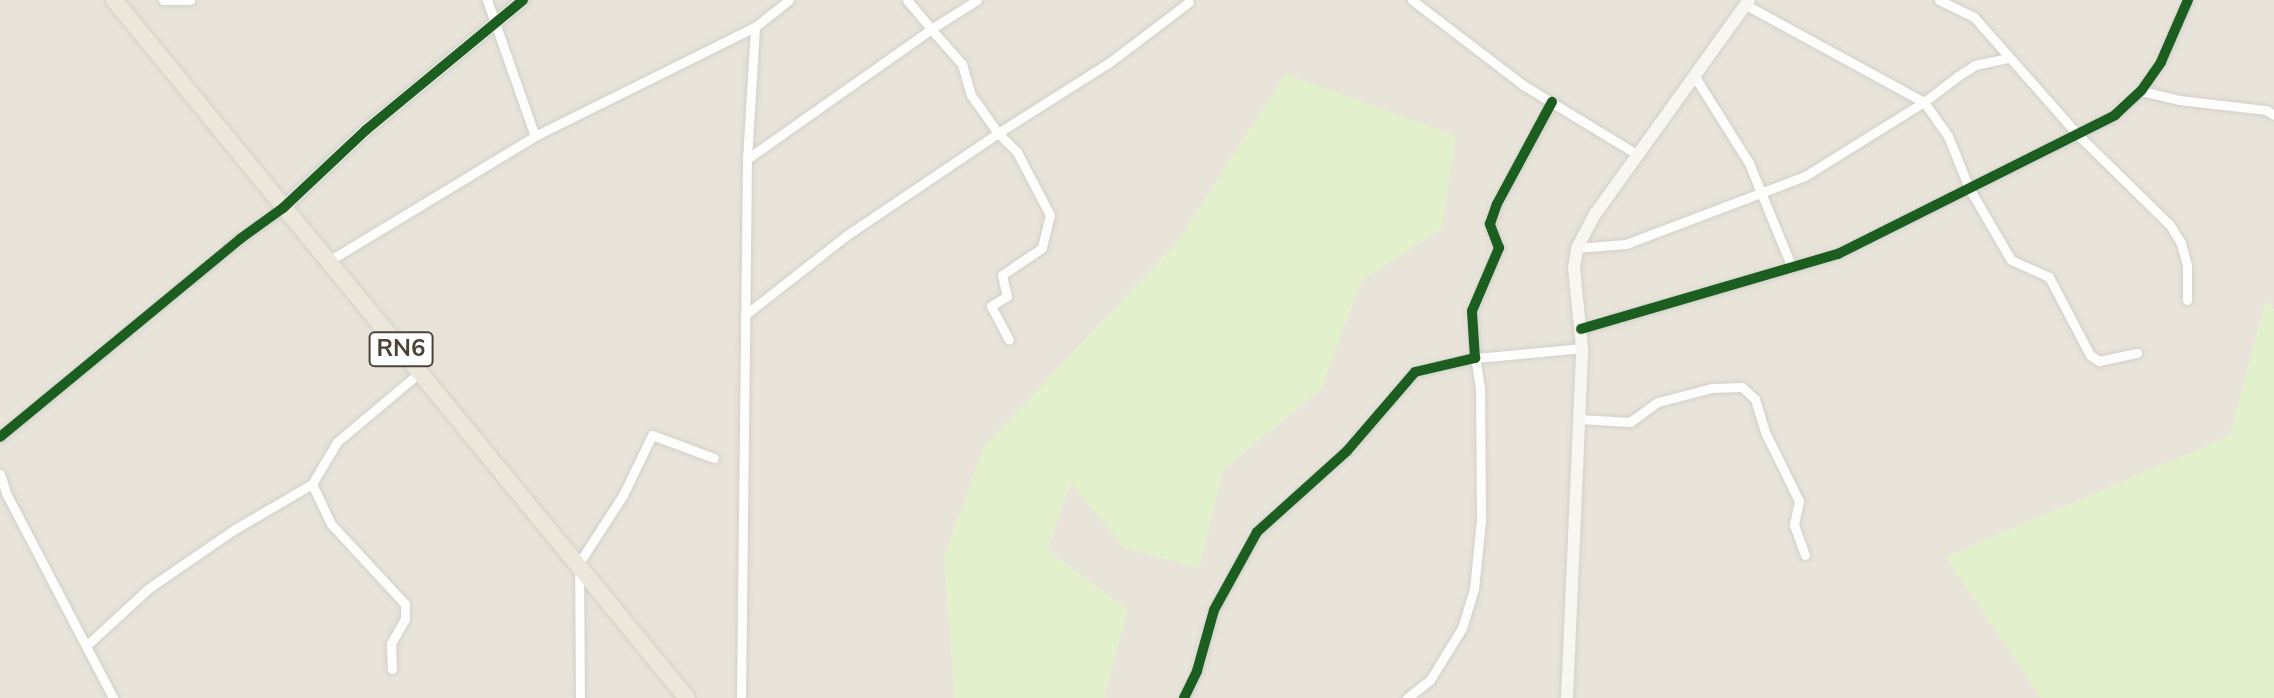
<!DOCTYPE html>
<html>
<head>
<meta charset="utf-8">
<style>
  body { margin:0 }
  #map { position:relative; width:2274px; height:698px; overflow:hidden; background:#f4f2ed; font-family:"Nunito Sans",sans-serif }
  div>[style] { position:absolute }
  .residential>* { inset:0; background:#e8e4da }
  .green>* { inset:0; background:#e2f0cb }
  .roads { filter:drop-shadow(0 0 2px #d2d0ca) drop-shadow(0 0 2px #d2d0ca) }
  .street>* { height:9px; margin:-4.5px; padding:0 4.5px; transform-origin:4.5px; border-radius:4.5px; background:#fdfdfc }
  .secondary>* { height:12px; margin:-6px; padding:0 6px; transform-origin:6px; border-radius:6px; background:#f7f6f1 }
  .highway>* { height:16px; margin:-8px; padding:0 8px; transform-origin:8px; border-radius:8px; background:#ede7db }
  .cycleway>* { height:10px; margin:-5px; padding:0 5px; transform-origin:5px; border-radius:5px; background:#1b5e20 }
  span { translate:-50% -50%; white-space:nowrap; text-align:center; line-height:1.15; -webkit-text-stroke:7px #fff; paint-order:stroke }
  .shield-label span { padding:2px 6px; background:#fff; border:2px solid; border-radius:6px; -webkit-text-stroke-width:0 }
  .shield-label { font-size:24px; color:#4c4337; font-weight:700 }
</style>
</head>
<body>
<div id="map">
  <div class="residential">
    <i style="clip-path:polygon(0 0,2274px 0,2274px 310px,2266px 300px,2230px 436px,1946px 557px,2041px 698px,1104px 698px,1127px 610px,1047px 550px,1071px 481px,1125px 548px,1199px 568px,1223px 470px,1321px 389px,1361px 281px,1442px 228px,1286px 74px,1177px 242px,984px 447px,944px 557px,955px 698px,0 698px)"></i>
  </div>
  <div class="green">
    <i style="clip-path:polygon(1286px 74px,1456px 136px,1442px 228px,1361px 281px,1321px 389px,1223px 470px,1199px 568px,1125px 548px,1070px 482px,1047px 550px,1128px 610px,1104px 698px,955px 698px,944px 557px,984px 447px,1177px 242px)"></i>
    <i style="clip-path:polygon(2266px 300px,2274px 310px,2274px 698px,2041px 698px,1946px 557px,2230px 436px)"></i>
  </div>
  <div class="roads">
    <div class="street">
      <i style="left:163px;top:0;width:27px"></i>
      <i style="left:487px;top:0;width:144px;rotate:70.6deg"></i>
      <i style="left:907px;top:0;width:38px;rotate:50deg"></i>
      <i style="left:931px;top:29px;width:54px;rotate:-32.2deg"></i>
      <i style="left:1412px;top:0;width:140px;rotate:37.4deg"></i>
      <i style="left:1523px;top:85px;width:135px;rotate:31.3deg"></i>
      <i style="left:1939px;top:0;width:39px;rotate:26deg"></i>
      <i style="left:1974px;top:17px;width:157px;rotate:48.6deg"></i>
      <i style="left:2078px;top:135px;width:129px;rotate:44.4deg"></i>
      <i style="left:2170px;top:225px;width:21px;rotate:59deg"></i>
      <i style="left:2181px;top:243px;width:23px;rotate:75deg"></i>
      <i style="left:2187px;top:265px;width:35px;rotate:90deg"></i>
      <i style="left:1746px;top:5px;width:203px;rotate:28.6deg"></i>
      <i style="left:1924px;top:102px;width:42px;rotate:54.8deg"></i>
      <i style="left:1948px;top:136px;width:56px;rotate:68deg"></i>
      <i style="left:1969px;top:188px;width:83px;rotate:59.7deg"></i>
      <i style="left:2011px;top:260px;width:42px;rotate:24.1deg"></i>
      <i style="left:2049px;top:277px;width:88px;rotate:62.3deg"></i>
      <i style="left:2090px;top:355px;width:11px;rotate:34deg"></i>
      <i style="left:2099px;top:361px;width:39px;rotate:-12deg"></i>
      <i style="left:1695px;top:77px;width:102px;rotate:57.9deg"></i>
      <i style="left:1749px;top:163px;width:113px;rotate:67.7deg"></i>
      <i style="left:2141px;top:91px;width:39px;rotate:13deg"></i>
      <i style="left:2179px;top:100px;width:88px;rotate:6.6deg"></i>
      <i style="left:2266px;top:110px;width:9px;rotate:32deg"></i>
      <i style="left:747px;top:159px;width:225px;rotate:-35.2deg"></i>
      <i style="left:931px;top:29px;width:47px;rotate:48.5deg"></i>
      <i style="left:962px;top:64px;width:32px;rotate:74deg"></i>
      <i style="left:971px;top:95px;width:47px;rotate:54.6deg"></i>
      <i style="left:998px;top:133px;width:133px;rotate:-32.4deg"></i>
      <i style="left:1110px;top:62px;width:99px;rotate:-37.2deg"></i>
      <i style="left:1577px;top:248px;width:49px;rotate:-4.7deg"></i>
      <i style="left:1626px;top:244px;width:191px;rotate:-20.8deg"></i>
      <i style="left:1805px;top:176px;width:140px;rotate:-31.9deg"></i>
      <i style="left:1924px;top:102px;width:43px;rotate:-37.4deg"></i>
      <i style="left:1958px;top:76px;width:20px;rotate:-33deg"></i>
      <i style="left:1975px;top:65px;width:33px;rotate:-12deg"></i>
      <i style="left:327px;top:262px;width:243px;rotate:-31.2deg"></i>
      <i style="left:535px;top:136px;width:246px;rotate:-26.4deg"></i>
      <i style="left:755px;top:27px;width:43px;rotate:-38.5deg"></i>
      <i style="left:745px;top:315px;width:130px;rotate:-38.1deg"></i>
      <i style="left:847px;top:235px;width:182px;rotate:-34deg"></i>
      <i style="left:998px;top:133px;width:27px;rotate:45deg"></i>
      <i style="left:1017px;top:152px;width:71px;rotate:62.4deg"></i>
      <i style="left:1050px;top:215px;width:34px;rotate:104deg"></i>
      <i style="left:1042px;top:248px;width:48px;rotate:146deg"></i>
      <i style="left:1002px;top:275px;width:22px;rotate:77deg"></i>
      <i style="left:1007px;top:296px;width:19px;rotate:148deg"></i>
      <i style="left:991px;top:306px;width:38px;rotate:62deg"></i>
      <i style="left:1581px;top:329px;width:268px;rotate:-16.3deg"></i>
      <i style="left:1838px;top:254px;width:310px;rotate:-26.6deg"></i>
      <i style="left:2115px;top:115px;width:35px;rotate:-43deg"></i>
      <i style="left:2141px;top:91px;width:35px;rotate:-55deg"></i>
      <i style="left:2161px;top:62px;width:68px;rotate:-66.5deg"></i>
      <i style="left:1579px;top:419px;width:51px;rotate:3.4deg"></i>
      <i style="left:1630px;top:422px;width:34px;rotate:-36deg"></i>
      <i style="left:1658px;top:402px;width:56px;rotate:-14.5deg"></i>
      <i style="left:1712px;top:388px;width:30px;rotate:-2deg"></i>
      <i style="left:1742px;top:387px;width:18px;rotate:43deg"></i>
      <i style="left:1755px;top:399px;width:37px;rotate:73deg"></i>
      <i style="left:1766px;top:434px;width:75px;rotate:63.8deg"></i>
      <i style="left:1799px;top:501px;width:25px;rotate:102deg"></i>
      <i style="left:1794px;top:525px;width:32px;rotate:70deg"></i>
      <i style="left:0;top:437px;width:311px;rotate:-39.5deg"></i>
      <i style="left:240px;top:239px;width:53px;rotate:-35.8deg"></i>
      <i style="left:0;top:474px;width:22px;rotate:72deg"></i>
      <i style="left:7px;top:495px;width:229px;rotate:62.4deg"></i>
      <i style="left:312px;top:484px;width:44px;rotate:64.6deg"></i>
      <i style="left:331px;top:524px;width:109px;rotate:47.2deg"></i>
      <i style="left:405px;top:604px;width:15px;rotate:90deg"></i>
      <i style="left:405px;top:619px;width:28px;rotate:120deg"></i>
      <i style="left:391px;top:643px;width:26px;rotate:88deg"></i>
      <i style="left:87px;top:645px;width:84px;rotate:-42.6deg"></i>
      <i style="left:149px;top:588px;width:104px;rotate:-34.5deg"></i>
      <i style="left:235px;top:529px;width:89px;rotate:-30.3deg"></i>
      <i style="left:312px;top:484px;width:49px;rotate:-59.2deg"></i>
      <i style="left:337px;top:442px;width:109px;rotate:-40.1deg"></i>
      <i style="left:580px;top:698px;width:135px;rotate:-90.4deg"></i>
      <i style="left:579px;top:563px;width:81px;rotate:-57.1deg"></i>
      <i style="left:623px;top:495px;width:67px;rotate:-64.2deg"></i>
      <i style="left:652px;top:435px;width:66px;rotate:20.4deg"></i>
      <i style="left:741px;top:698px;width:539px;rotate:-89.36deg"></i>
      <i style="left:747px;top:159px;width:132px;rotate:-86.5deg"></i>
      <i style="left:1184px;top:698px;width:30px;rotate:-64deg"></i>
      <i style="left:1197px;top:671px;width:63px;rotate:-74.4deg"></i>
      <i style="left:1214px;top:610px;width:89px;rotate:-61.1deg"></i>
      <i style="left:1257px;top:532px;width:121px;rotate:-42deg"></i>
      <i style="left:1347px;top:451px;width:104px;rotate:-49.3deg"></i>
      <i style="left:1415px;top:372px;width:62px;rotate:-13.1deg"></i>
      <i style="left:1475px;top:358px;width:47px;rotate:-93.7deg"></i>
      <i style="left:1472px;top:311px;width:69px;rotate:-66.8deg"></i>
      <i style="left:1499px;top:248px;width:26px;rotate:-111deg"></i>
      <i style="left:1490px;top:224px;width:21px;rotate:-71deg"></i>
      <i style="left:1497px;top:204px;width:116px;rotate:-61.7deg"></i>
      <i style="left:1407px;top:698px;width:29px;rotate:-38deg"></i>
      <i style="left:1430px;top:680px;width:61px;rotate:-58.4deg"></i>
      <i style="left:1462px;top:628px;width:41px;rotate:-72.9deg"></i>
      <i style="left:1474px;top:589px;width:69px;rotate:-84.2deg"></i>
      <i style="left:1481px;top:520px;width:132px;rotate:-90.4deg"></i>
      <i style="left:1480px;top:388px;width:30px;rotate:-99deg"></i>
      <i style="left:1475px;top:358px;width:107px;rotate:-5.3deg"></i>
    </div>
    <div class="secondary">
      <i style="left:283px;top:208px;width:114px;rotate:-43.2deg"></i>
      <i style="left:366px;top:130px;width:204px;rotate:-39.6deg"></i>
      <i style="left:1567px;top:698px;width:350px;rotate:-87.5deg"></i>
      <i style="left:1582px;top:348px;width:80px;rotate:-95.7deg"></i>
      <i style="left:1574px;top:268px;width:20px;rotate:-81deg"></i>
      <i style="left:1577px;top:248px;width:40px;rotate:-62deg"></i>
      <i style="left:1596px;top:213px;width:262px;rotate:-54.3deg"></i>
    </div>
    <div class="highway">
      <i style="left:114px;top:0;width:903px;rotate:50.62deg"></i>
    </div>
  </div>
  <div class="cycleway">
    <i style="left:1581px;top:329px;width:268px;rotate:-16.3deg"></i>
    <i style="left:1838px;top:254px;width:310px;rotate:-26.6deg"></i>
    <i style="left:2115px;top:115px;width:35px;rotate:-43deg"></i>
    <i style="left:2141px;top:91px;width:35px;rotate:-55deg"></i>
    <i style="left:2161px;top:62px;width:68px;rotate:-66.5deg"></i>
    <i style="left:0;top:437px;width:311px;rotate:-39.5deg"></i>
    <i style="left:240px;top:239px;width:53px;rotate:-35.8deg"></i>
    <i style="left:283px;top:208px;width:114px;rotate:-43.2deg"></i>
    <i style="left:366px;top:130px;width:204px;rotate:-39.6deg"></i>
    <i style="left:1184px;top:698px;width:30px;rotate:-64deg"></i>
    <i style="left:1197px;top:671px;width:63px;rotate:-74.4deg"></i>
    <i style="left:1214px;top:610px;width:89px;rotate:-61.1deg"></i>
    <i style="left:1257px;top:532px;width:121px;rotate:-42deg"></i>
    <i style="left:1347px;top:451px;width:104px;rotate:-49.3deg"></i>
    <i style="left:1415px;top:372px;width:62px;rotate:-13.1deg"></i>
    <i style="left:1475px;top:358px;width:47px;rotate:-93.7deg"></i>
    <i style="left:1472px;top:311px;width:69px;rotate:-66.8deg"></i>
    <i style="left:1499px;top:248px;width:26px;rotate:-111deg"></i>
    <i style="left:1490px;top:224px;width:21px;rotate:-71deg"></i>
    <i style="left:1497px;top:204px;width:116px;rotate:-61.7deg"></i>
  </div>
  <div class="shield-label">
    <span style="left:401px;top:349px">RN6</span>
  </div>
</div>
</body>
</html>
